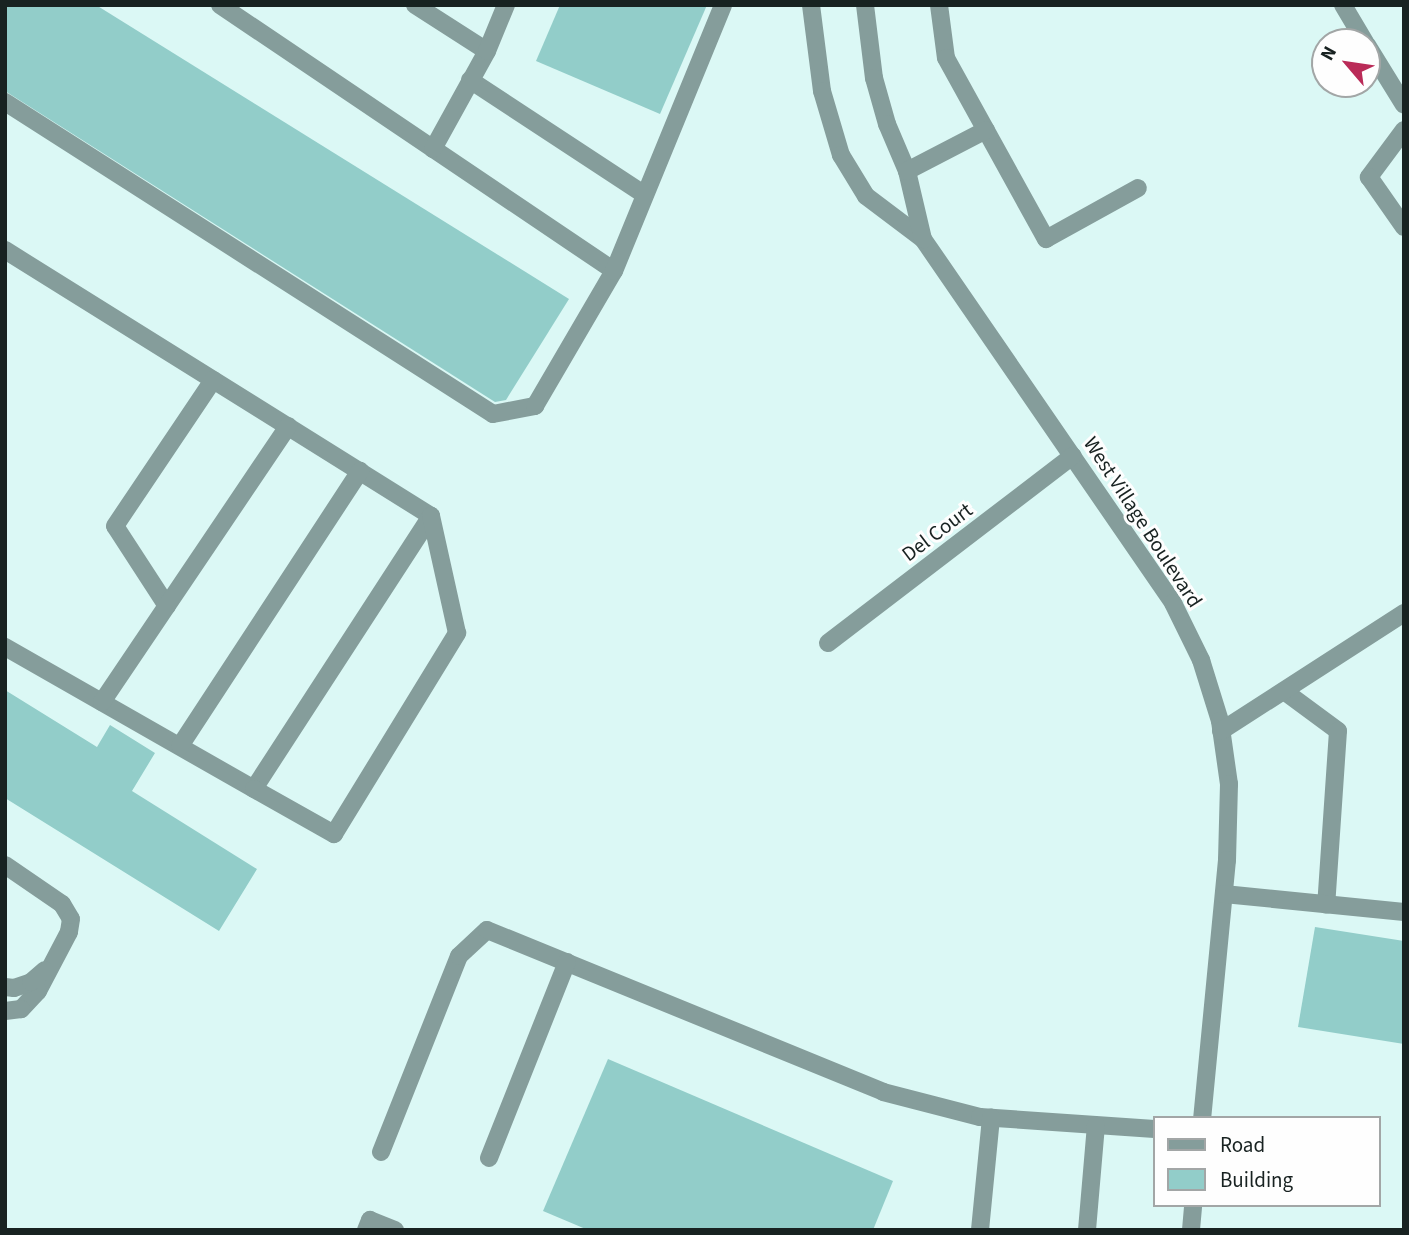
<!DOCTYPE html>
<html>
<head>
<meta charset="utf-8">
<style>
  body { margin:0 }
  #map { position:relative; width:1409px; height:1235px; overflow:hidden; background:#dbf8f5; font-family:"Source Sans 3",sans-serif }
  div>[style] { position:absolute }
  .building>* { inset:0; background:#92cdc9 }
  .minor>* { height:18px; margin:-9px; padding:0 9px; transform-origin:9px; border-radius:9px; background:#859d9b }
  span { translate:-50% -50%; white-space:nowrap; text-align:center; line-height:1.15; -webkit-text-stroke:6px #fefefe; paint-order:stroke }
  .street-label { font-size:21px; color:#182221 }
  .frame { position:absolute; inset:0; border:7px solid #182221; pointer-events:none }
  .legend { position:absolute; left:1153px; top:1116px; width:228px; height:91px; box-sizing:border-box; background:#fefefe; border:2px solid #a2a6a6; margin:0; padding:9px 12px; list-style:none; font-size:21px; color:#182221 }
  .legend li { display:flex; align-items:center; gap:14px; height:35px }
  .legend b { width:35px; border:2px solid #a2a6a6 }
  .north { position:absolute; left:1311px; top:28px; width:70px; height:70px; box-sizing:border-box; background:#fefefe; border:2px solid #a2a6a6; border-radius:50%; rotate:299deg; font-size:19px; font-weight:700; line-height:28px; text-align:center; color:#182221 }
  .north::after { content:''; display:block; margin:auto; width:24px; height:32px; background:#ba2b58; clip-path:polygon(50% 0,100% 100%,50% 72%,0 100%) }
</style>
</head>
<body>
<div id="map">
  <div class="building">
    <i style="clip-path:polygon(5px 5px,96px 5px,569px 299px,506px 400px,495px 402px,5px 91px)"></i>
    <i style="clip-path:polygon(560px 5px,707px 5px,660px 114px,536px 61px)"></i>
    <i style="clip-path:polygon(5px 690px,97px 747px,110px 725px,155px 753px,132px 791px,257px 869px,219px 931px,5px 798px)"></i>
    <i style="clip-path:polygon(1315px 927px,1404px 941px,1404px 1044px,1298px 1027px)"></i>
    <i style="clip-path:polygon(608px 1059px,893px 1181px,873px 1230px,588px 1230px,543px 1211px)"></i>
  </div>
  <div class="minor">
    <i style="left:220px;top:5px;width:475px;rotate:34deg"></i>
    <i style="left:415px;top:5px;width:85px;rotate:32.6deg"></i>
    <i style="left:811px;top:5px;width:87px;rotate:82.7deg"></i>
    <i style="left:822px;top:91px;width:67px;rotate:73.5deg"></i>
    <i style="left:841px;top:155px;width:48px;rotate:58.6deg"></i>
    <i style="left:866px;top:196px;width:71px;rotate:37deg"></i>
    <i style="left:923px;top:239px;width:442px;rotate:55.5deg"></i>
    <i style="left:1173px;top:603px;width:64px;rotate:63.8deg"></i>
    <i style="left:1201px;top:660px;width:64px;rotate:72.7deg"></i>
    <i style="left:1220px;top:721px;width:64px;rotate:81.9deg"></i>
    <i style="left:1229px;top:784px;width:76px;rotate:91.5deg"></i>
    <i style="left:1227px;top:860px;width:259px;rotate:95.5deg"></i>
    <i style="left:865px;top:5px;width:74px;rotate:83deg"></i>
    <i style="left:874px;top:78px;width:48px;rotate:74.2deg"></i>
    <i style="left:887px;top:124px;width:51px;rotate:66.9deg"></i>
    <i style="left:907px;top:171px;width:70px;rotate:76.8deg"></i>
    <i style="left:939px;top:5px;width:53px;rotate:82.5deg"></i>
    <i style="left:946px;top:58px;width:207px;rotate:61.1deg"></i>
    <i style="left:1046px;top:239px;width:105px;rotate:-29deg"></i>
    <i style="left:1343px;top:5px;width:43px;rotate:59.3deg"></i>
    <i style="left:1367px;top:45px;width:70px;rotate:58.3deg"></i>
    <i style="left:470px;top:80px;width:209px;rotate:33.3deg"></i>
    <i style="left:5px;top:102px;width:579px;rotate:32.59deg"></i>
    <i style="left:493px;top:414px;width:43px;rotate:-10.8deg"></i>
    <i style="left:535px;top:406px;width:156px;rotate:-59.7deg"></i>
    <i style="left:614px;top:271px;width:287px;rotate:-67.7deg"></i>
    <i style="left:1404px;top:130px;width:59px;rotate:126.7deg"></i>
    <i style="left:1369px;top:177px;width:61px;rotate:55deg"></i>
    <i style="left:433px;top:149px;width:112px;rotate:-61.1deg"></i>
    <i style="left:487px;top:51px;width:50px;rotate:-67.6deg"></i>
    <i style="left:907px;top:171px;width:89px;rotate:-27.4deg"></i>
    <i style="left:5px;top:250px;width:502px;rotate:31.98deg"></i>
    <i style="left:431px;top:516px;width:325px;rotate:123deg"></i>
    <i style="left:254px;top:789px;width:287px;rotate:-150.3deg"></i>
    <i style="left:167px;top:606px;width:95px;rotate:-123deg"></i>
    <i style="left:115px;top:526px;width:176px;rotate:-56.1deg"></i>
    <i style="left:828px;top:643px;width:308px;rotate:-37.4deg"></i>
    <i style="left:1284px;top:691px;width:67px;rotate:36.5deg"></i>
    <i style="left:1338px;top:731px;width:174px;rotate:93.9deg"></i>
    <i style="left:102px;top:702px;width:333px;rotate:-56deg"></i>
    <i style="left:1221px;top:731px;width:218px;rotate:-32.8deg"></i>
    <i style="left:180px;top:746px;width:329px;rotate:-56.8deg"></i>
    <i style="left:254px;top:789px;width:92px;rotate:29.4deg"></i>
    <i style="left:334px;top:834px;width:236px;rotate:-58.5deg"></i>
    <i style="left:457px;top:633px;width:120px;rotate:-102.5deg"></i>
    <i style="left:5px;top:865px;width:69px;rotate:34.4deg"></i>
    <i style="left:62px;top:904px;width:17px;rotate:59deg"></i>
    <i style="left:71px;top:919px;width:13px;rotate:99deg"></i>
    <i style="left:69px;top:932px;width:67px;rotate:117.7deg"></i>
    <i style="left:38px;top:991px;width:25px;rotate:133deg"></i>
    <i style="left:21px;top:1009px;width:16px;rotate:173deg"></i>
    <i style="left:1224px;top:894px;width:181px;rotate:5.7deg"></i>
    <i style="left:5px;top:987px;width:9px;rotate:6deg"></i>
    <i style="left:14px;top:988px;width:18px;rotate:-19deg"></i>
    <i style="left:31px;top:982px;width:18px;rotate:-41deg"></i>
    <i style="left:381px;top:1152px;width:211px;rotate:-68.3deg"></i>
    <i style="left:459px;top:956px;width:38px;rotate:-43deg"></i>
    <i style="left:487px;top:930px;width:428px;rotate:22.2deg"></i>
    <i style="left:883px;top:1092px;width:100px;rotate:14.5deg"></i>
    <i style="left:980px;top:1117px;width:175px;rotate:3.9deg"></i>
    <i style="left:489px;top:1158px;width:211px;rotate:-68.3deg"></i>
    <i style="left:366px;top:1230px;width:11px;rotate:-68deg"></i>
    <i style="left:370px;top:1220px;width:27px;rotate:22deg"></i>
    <i style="left:980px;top:1230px;width:113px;rotate:-84.4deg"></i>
    <i style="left:1087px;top:1230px;width:105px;rotate:-85.1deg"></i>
    <i style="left:1191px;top:1230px;width:25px;rotate:-85deg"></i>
  </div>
  <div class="street-label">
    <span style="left:1143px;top:522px;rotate:57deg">West Village Boulevard</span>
    <span style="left:937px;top:532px;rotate:-37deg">Del Court</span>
  </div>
  <div class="frame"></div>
  <ul class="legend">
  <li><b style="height:9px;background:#859d9b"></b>Road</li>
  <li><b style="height:19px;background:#92cdc9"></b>Building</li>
  </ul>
  <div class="north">N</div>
</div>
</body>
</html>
